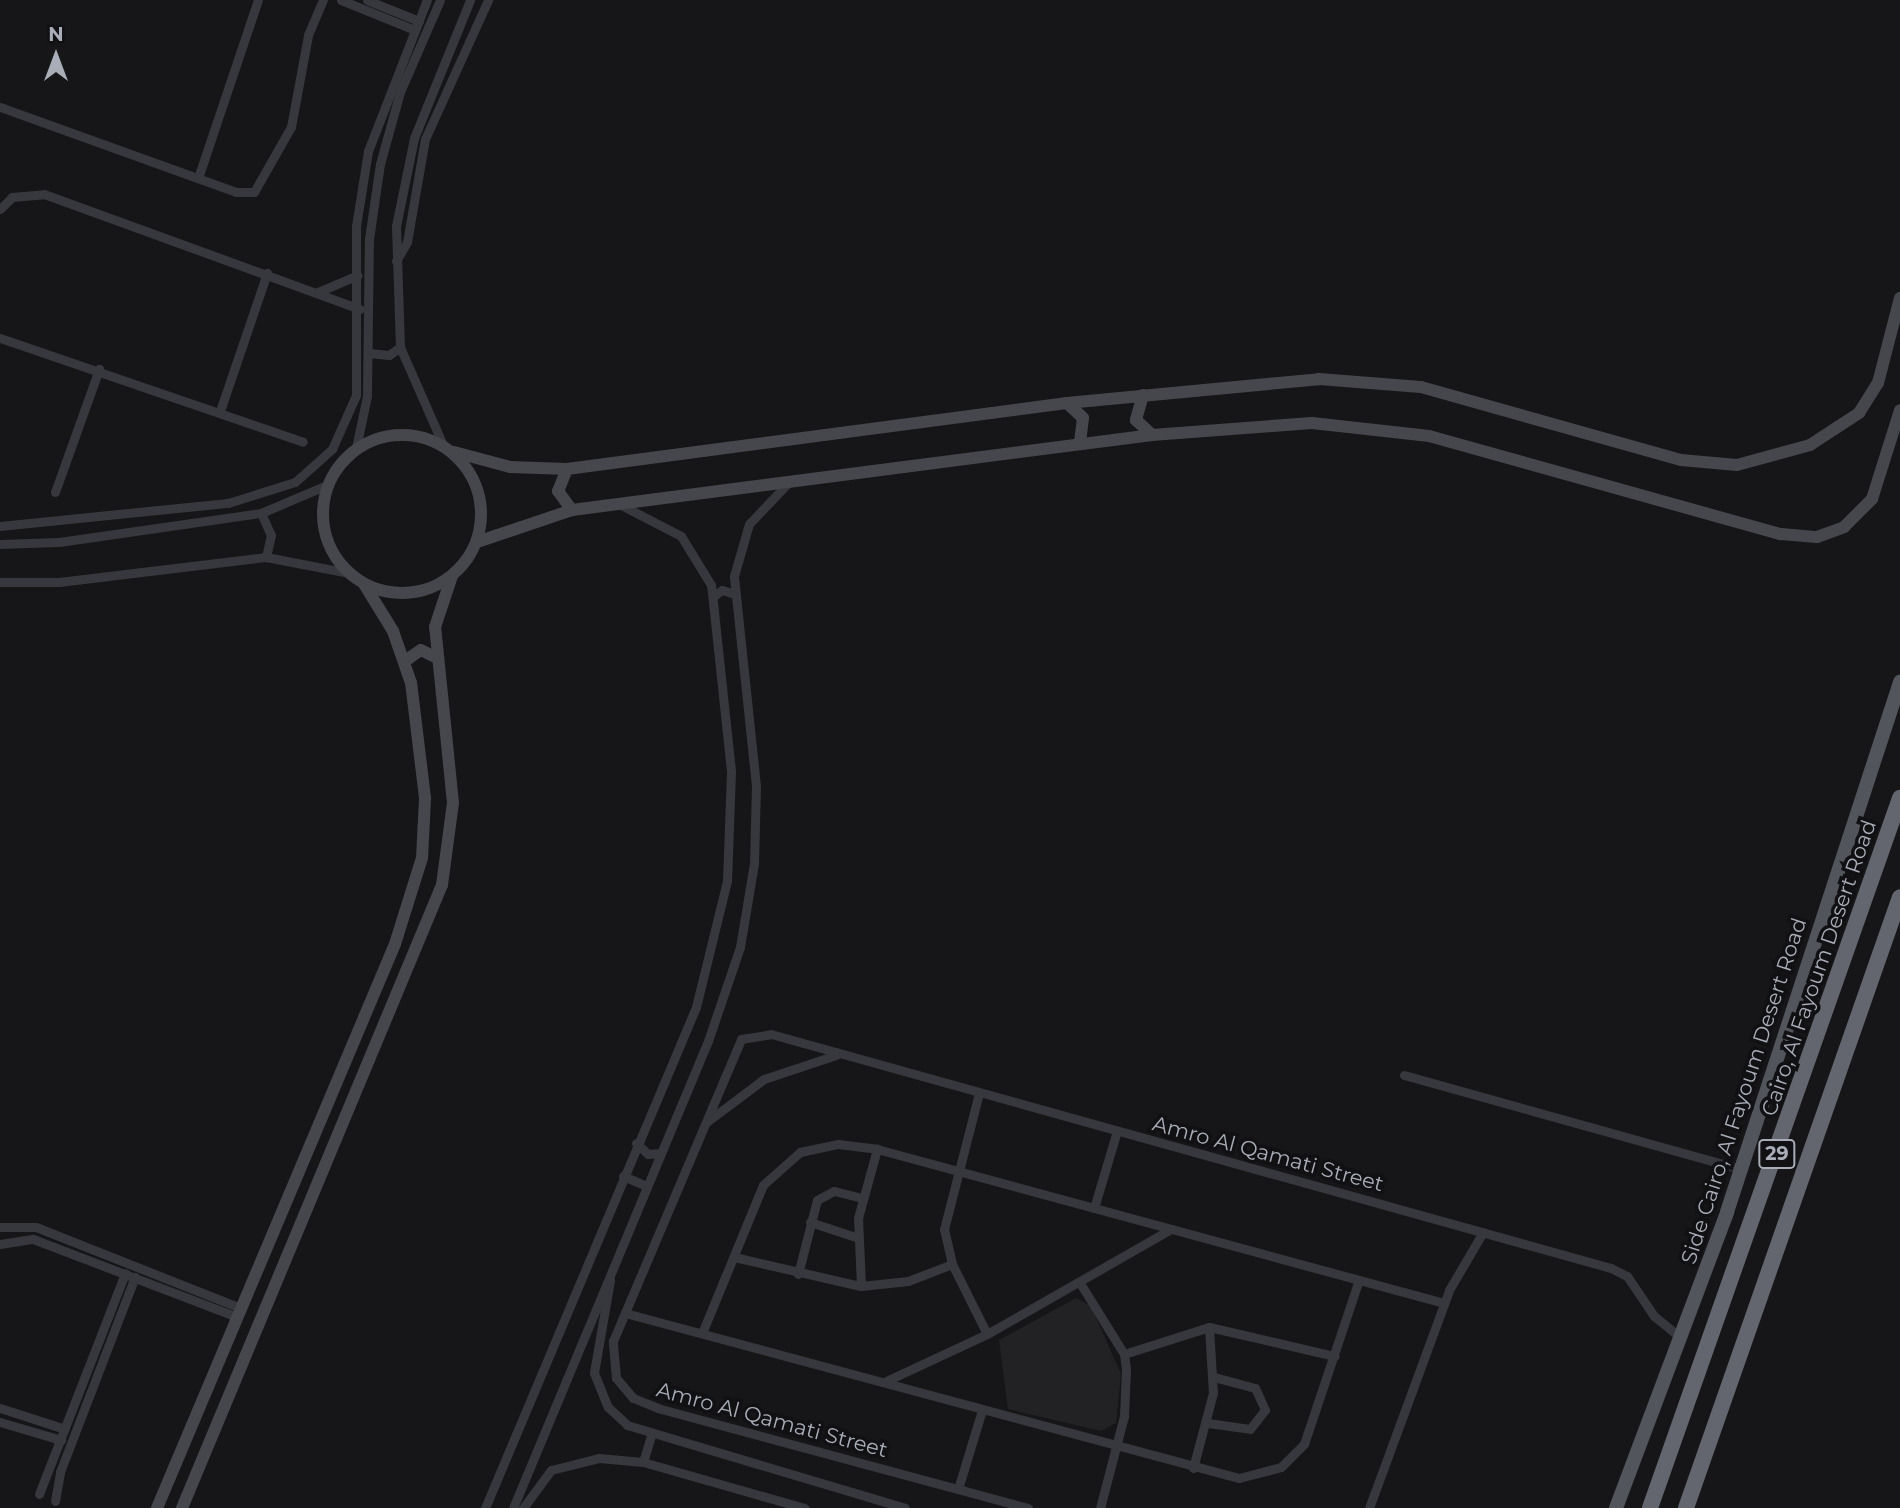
<!DOCTYPE html>
<html>
<head>
<meta charset="utf-8">
<style>
  body { margin:0 }
  #map { position:relative; width:1900px; height:1508px; overflow:hidden; background:#161618; font-family:Montserrat,sans-serif }
  div>[style] { position:absolute }
  .built>* { inset:0; background:#222225 }
  .street>* { height:9px; margin:-4.5px; padding:0 4.5px; transform-origin:4.5px; border-radius:4.5px; background:#37383d }
  .secondary>* { height:12px; margin:-6px; padding:0 6px; transform-origin:6px; border-radius:6px; background:#45474d }
  .secondary>.ring { margin:-6px; padding:0; box-sizing:content-box; background:none; border:12px solid #45474d; border-radius:50% }
  .primary>* { height:14px; margin:-7px; padding:0 7px; transform-origin:7px; border-radius:7px; background:#53555c }
  .highway>* { height:16px; margin:-8px; padding:0 8px; transform-origin:8px; border-radius:8px; background:#63666e }
  span { translate:-50% -50%; white-space:nowrap; text-align:center; line-height:1.15; -webkit-text-stroke:7px #111113; paint-order:stroke }
  .shield-label span { padding:2px 5px; background:#111113; border:2px solid; border-radius:5px; -webkit-text-stroke-width:0 }
  .shield-label { font-size:19px; color:#a8adb8; font-weight:700 }
  .street-label { font-size:21px; color:#a8adb8 }
  .north { position:absolute; left:21px; top:21px; width:70px; height:70px; -webkit-text-stroke:5px #111113; paint-order:stroke; rotate:0deg; font-size:19px; font-weight:700; line-height:28px; text-align:center; color:#a8adb8 }
  .north::after { content:''; display:block; margin:auto; width:24px; height:32px; background:#a8adb8; clip-path:polygon(50% 0,100% 100%,50% 72%,0 100%) }
</style>
</head>
<body>
<div id="map">
  <div class="built">
    <i style="clip-path:polygon(1076px 1298px,1091px 1306px,1121px 1374px,1116px 1423px,1101px 1431px,1008px 1409px,999px 1340px)"></i>
  </div>
  <div class="street">
    <i style="left:341px;top:0;width:80px;rotate:22.1deg"></i>
    <i style="left:367px;top:0;width:56px;rotate:22deg"></i>
    <i style="left:0;top:107px;width:251px;rotate:19.8deg"></i>
    <i style="left:236px;top:192px;width:18px"></i>
    <i style="left:254px;top:192px;width:75px;rotate:-60.4deg"></i>
    <i style="left:291px;top:127px;width:94px;rotate:-79.5deg"></i>
    <i style="left:308px;top:35px;width:38px;rotate:-67deg"></i>
    <i style="left:198px;top:178px;width:188px;rotate:-71.4deg"></i>
    <i style="left:0;top:209px;width:17px;rotate:-45deg"></i>
    <i style="left:12px;top:197px;width:32px;rotate:-5deg"></i>
    <i style="left:44px;top:194px;width:336px;rotate:20deg"></i>
    <i style="left:396px;top:261px;width:22px;rotate:-60deg"></i>
    <i style="left:407px;top:242px;width:105px;rotate:-80.1deg"></i>
    <i style="left:425px;top:139px;width:153px;rotate:-65.6deg"></i>
    <i style="left:318px;top:292px;width:43px;rotate:-23deg"></i>
    <i style="left:0;top:338px;width:320px;rotate:18.9deg"></i>
    <i style="left:369px;top:353px;width:20px;rotate:6deg"></i>
    <i style="left:389px;top:355px;width:14px;rotate:-36deg"></i>
    <i style="left:220px;top:411px;width:146px;rotate:-71.2deg"></i>
    <i style="left:443px;top:445px;width:107px;rotate:-113.7deg"></i>
    <i style="left:400px;top:347px;width:121px;rotate:-91.9deg"></i>
    <i style="left:396px;top:226px;width:90px;rotate:-78.4deg"></i>
    <i style="left:414px;top:138px;width:149px;rotate:-67.9deg"></i>
    <i style="left:356px;top:448px;width:53px;rotate:-78.1deg"></i>
    <i style="left:367px;top:396px;width:157px;rotate:-89.3deg"></i>
    <i style="left:369px;top:239px;width:76px;rotate:-81.7deg"></i>
    <i style="left:380px;top:164px;width:75px;rotate:-74.5deg"></i>
    <i style="left:400px;top:92px;width:100px;rotate:-66.5deg"></i>
    <i style="left:55px;top:492px;width:131px;rotate:-70.3deg"></i>
    <i style="left:261px;top:513px;width:24px;rotate:66deg"></i>
    <i style="left:271px;top:535px;width:23px;rotate:103deg"></i>
    <i style="left:0;top:526px;width:229px;rotate:-5.8deg"></i>
    <i style="left:228px;top:503px;width:70px;rotate:-17.4deg"></i>
    <i style="left:295px;top:482px;width:50px;rotate:-41.7deg"></i>
    <i style="left:332px;top:449px;width:59px;rotate:-66deg"></i>
    <i style="left:356px;top:395px;width:169px;rotate:-90deg"></i>
    <i style="left:356px;top:226px;width:76px;rotate:-80.9deg"></i>
    <i style="left:368px;top:151px;width:162px;rotate:-68.7deg"></i>
    <i style="left:0;top:544px;width:59px;rotate:-1.9deg"></i>
    <i style="left:59px;top:542px;width:204px;rotate:-8.2deg"></i>
    <i style="left:261px;top:513px;width:72px;rotate:-23deg"></i>
    <i style="left:0;top:582px;width:59px"></i>
    <i style="left:59px;top:582px;width:209px;rotate:-6.9deg"></i>
    <i style="left:266px;top:557px;width:85px;rotate:10.9deg"></i>
    <i style="left:714px;top:596px;width:10px;rotate:-37deg"></i>
    <i style="left:722px;top:590px;width:14px;rotate:17deg"></i>
    <i style="left:1404px;top:1075px;width:350px;rotate:15.6deg"></i>
    <i style="left:979px;top:1093px;width:140px;rotate:104.4deg"></i>
    <i style="left:944px;top:1229px;width:36px;rotate:77deg"></i>
    <i style="left:952px;top:1264px;width:78px;rotate:63.4deg"></i>
    <i style="left:708px;top:1121px;width:70px;rotate:-36.9deg"></i>
    <i style="left:764px;top:1079px;width:76px;rotate:-18.4deg"></i>
    <i style="left:636px;top:1143px;width:16px;rotate:43deg"></i>
    <i style="left:648px;top:1154px;width:13px;rotate:-4deg"></i>
    <i style="left:623px;top:1176px;width:26px;rotate:23deg"></i>
    <i style="left:1094px;top:1208px;width:80px;rotate:-73.4deg"></i>
    <i style="left:810px;top:1222px;width:48px;rotate:18.1deg"></i>
    <i style="left:0;top:1227px;width:36px"></i>
    <i style="left:36px;top:1227px;width:220px;rotate:21.6deg"></i>
    <i style="left:0;top:1244px;width:33px;rotate:-9deg"></i>
    <i style="left:33px;top:1239px;width:218px;rotate:20.9deg"></i>
    <i style="left:734px;top:1257px;width:130px;rotate:12.9deg"></i>
    <i style="left:861px;top:1286px;width:47px;rotate:-6.1deg"></i>
    <i style="left:908px;top:1281px;width:47px;rotate:-21.1deg"></i>
    <i style="left:798px;top:1274px;width:76px;rotate:-75.6deg"></i>
    <i style="left:817px;top:1200px;width:19px;rotate:-28deg"></i>
    <i style="left:834px;top:1191px;width:30px;rotate:14deg"></i>
    <i style="left:610px;top:1280px;width:94px;rotate:99.8deg"></i>
    <i style="left:594px;top:1373px;width:37px;rotate:68deg"></i>
    <i style="left:608px;top:1407px;width:26px;rotate:43deg"></i>
    <i style="left:627px;top:1425px;width:290px;rotate:16.6deg"></i>
    <i style="left:1080px;top:1283px;width:84px;rotate:58.2deg"></i>
    <i style="left:1124px;top:1354px;width:15px;rotate:82deg"></i>
    <i style="left:1126px;top:1369px;width:47px;rotate:92.4deg"></i>
    <i style="left:1124px;top:1416px;width:95px;rotate:104.6deg"></i>
    <i style="left:861px;top:1286px;width:68px;rotate:-92.5deg"></i>
    <i style="left:858px;top:1218px;width:72px;rotate:-74.6deg"></i>
    <i style="left:625px;top:1313px;width:636px;rotate:15.04deg"></i>
    <i style="left:1239px;top:1478px;width:43px;rotate:-14.7deg"></i>
    <i style="left:1281px;top:1467px;width:33px;rotate:-45deg"></i>
    <i style="left:1304px;top:1444px;width:173px;rotate:-71.5deg"></i>
    <i style="left:702px;top:1333px;width:160px;rotate:-67.6deg"></i>
    <i style="left:763px;top:1185px;width:50px;rotate:-41.7deg"></i>
    <i style="left:800px;top:1152px;width:39px;rotate:-12deg"></i>
    <i style="left:838px;top:1144px;width:39px;rotate:7deg"></i>
    <i style="left:877px;top:1149px;width:588px;rotate:15.2deg"></i>
    <i style="left:1124px;top:1354px;width:89px;rotate:-17.6deg"></i>
    <i style="left:1209px;top:1327px;width:129px;rotate:13deg"></i>
    <i style="left:884px;top:1382px;width:114px;rotate:-25deg"></i>
    <i style="left:987px;top:1334px;width:212px;rotate:-29.7deg"></i>
    <i style="left:0;top:1408px;width:68px;rotate:17.9deg"></i>
    <i style="left:0;top:1422px;width:64px;rotate:16.4deg"></i>
    <i style="left:1208px;top:1423px;width:42px;rotate:8.1deg"></i>
    <i style="left:1250px;top:1429px;width:24px;rotate:-52deg"></i>
    <i style="left:1265px;top:1410px;width:24px;rotate:-114deg"></i>
    <i style="left:1255px;top:1388px;width:42px;rotate:-165deg"></i>
    <i style="left:643px;top:1462px;width:27px;rotate:-73deg"></i>
    <i style="left:1193px;top:1468px;width:78px;rotate:-75.1deg"></i>
    <i style="left:1213px;top:1393px;width:66px;rotate:-93.5deg"></i>
    <i style="left:958px;top:1489px;width:83px;rotate:-73.1deg"></i>
    <i style="left:39px;top:1494px;width:237px;rotate:-68.7deg"></i>
    <i style="left:55px;top:1501px;width:29px;rotate:-80deg"></i>
    <i style="left:60px;top:1472px;width:209px;rotate:-69deg"></i>
    <i style="left:485px;top:1508px;width:544px;rotate:-67.16deg"></i>
    <i style="left:696px;top:1007px;width:130px;rotate:-76.2deg"></i>
    <i style="left:727px;top:881px;width:110px;rotate:-87.9deg"></i>
    <i style="left:731px;top:771px;width:187px;rotate:-96.1deg"></i>
    <i style="left:711px;top:585px;width:57px;rotate:-121.5deg"></i>
    <i style="left:681px;top:536px;width:68px;rotate:-152.7deg"></i>
    <i style="left:513px;top:1508px;width:506px;rotate:-67.34deg"></i>
    <i style="left:708px;top:1041px;width:99px;rotate:-71.2deg"></i>
    <i style="left:740px;top:947px;width:85px;rotate:-80.5deg"></i>
    <i style="left:754px;top:863px;width:77px;rotate:-88.5deg"></i>
    <i style="left:756px;top:786px;width:211px;rotate:-96deg"></i>
    <i style="left:734px;top:576px;width:54px;rotate:-73.9deg"></i>
    <i style="left:749px;top:524px;width:55px;rotate:-46.5deg"></i>
    <i style="left:523px;top:1508px;width:47px;rotate:-53.6deg"></i>
    <i style="left:551px;top:1470px;width:49px;rotate:-14deg"></i>
    <i style="left:599px;top:1458px;width:44px;rotate:5.2deg"></i>
    <i style="left:643px;top:1462px;width:168px;rotate:15.9deg"></i>
    <i style="left:1028px;top:1508px;width:383px;rotate:-164.9deg"></i>
    <i style="left:658px;top:1408px;width:27px;rotate:-158deg"></i>
    <i style="left:633px;top:1398px;width:26px;rotate:-130deg"></i>
    <i style="left:616px;top:1378px;width:37px;rotate:-95deg"></i>
    <i style="left:613px;top:1341px;width:328px;rotate:-67deg"></i>
    <i style="left:741px;top:1039px;width:30px;rotate:-9deg"></i>
    <i style="left:771px;top:1034px;width:872px;rotate:15.57deg"></i>
    <i style="left:1611px;top:1268px;width:18px;rotate:27deg"></i>
    <i style="left:1627px;top:1276px;width:48px;rotate:56deg"></i>
    <i style="left:1654px;top:1316px;width:35px;rotate:39deg"></i>
    <i style="left:1369px;top:1508px;width:232px;rotate:-69.8deg"></i>
    <i style="left:1449px;top:1290px;width:67px;rotate:-59.6deg"></i>
  </div>
  <div class="secondary">
    <i style="left:1143px;top:395px;width:26px;rotate:106deg"></i>
    <i style="left:1136px;top:420px;width:22px;rotate:43deg"></i>
    <i style="left:1067px;top:403px;width:22px;rotate:43deg"></i>
    <i style="left:1083px;top:418px;width:26px;rotate:97deg"></i>
    <i class="ring" style="left:323px;top:435px;width:146px;height:146px"></i>
    <i style="left:454px;top:452px;width:58px;rotate:15deg"></i>
    <i style="left:510px;top:467px;width:57px;rotate:2deg"></i>
    <i style="left:567px;top:469px;width:504px;rotate:-7.52deg"></i>
    <i style="left:1067px;top:403px;width:253px;rotate:-5.4deg"></i>
    <i style="left:1319px;top:379px;width:102px;rotate:4.5deg"></i>
    <i style="left:1421px;top:387px;width:270px;rotate:15.7deg"></i>
    <i style="left:1681px;top:460px;width:56px;rotate:5.1deg"></i>
    <i style="left:1737px;top:465px;width:76px;rotate:-15.3deg"></i>
    <i style="left:1810px;top:445px;width:59px;rotate:-33.1deg"></i>
    <i style="left:1859px;top:413px;width:36px;rotate:-58deg"></i>
    <i style="left:1878px;top:383px;width:88px;rotate:-75.5deg"></i>
    <i style="left:567px;top:469px;width:24px;rotate:112deg"></i>
    <i style="left:558px;top:491px;width:24px;rotate:54deg"></i>
    <i style="left:477px;top:542px;width:100px;rotate:-18.6deg"></i>
    <i style="left:572px;top:510px;width:585px;rotate:-7.37deg"></i>
    <i style="left:1152px;top:435px;width:160px;rotate:-4.3deg"></i>
    <i style="left:1312px;top:423px;width:118px;rotate:6.3deg"></i>
    <i style="left:1429px;top:436px;width:365px;rotate:15.6deg"></i>
    <i style="left:1781px;top:534px;width:36px;rotate:5deg"></i>
    <i style="left:1817px;top:537px;width:29px;rotate:-20deg"></i>
    <i style="left:1844px;top:527px;width:40px;rotate:-45deg"></i>
    <i style="left:1872px;top:499px;width:93px;rotate:-72.5deg"></i>
    <i style="left:405px;top:661px;width:19px;rotate:-35deg"></i>
    <i style="left:421px;top:650px;width:16px;rotate:27deg"></i>
    <i style="left:157px;top:1508px;width:612px;rotate:-67.12deg"></i>
    <i style="left:395px;top:944px;width:90px;rotate:-72.6deg"></i>
    <i style="left:422px;top:858px;width:60px;rotate:-87.1deg"></i>
    <i style="left:425px;top:798px;width:116px;rotate:-96.9deg"></i>
    <i style="left:411px;top:683px;width:55px;rotate:-109.1deg"></i>
    <i style="left:393px;top:631px;width:55px;rotate:-121.7deg"></i>
    <i style="left:182px;top:1508px;width:675px;rotate:-67.35deg"></i>
    <i style="left:442px;top:885px;width:83px;rotate:-82.4deg"></i>
    <i style="left:453px;top:803px;width:177px;rotate:-95.8deg"></i>
    <i style="left:435px;top:627px;width:54px;rotate:-71.6deg"></i>
  </div>
  <div class="primary">
    <i style="left:1616px;top:1508px;width:316px;rotate:-69.4deg"></i>
    <i style="left:1727px;top:1212px;width:558px;rotate:-71.92deg"></i>
  </div>
  <div class="highway">
    <i style="left:1650px;top:1508px;width:753px;rotate:-70.6deg"></i>
    <i style="left:1686px;top:1508px;width:647px;rotate:-70.7deg"></i>
  </div>
  <div class="shield-label">
    <span style="left:1777px;top:1154px">29</span>
  </div>
  <div class="street-label">
    <span style="left:1819px;top:968px;rotate:-71deg">Cairo, Al Fayoum Desert Road</span>
    <span style="left:1744px;top:1091px;rotate:-72deg">Side Cairo, Al Fayoum Desert Road</span>
    <span style="left:1268px;top:1154px;rotate:15deg">Amro Al Qamati Street</span>
    <span style="left:772px;top:1420px;rotate:15deg">Amro Al Qamati Street</span>
  </div>
  <div class="north">N</div>
</div>
</body>
</html>
